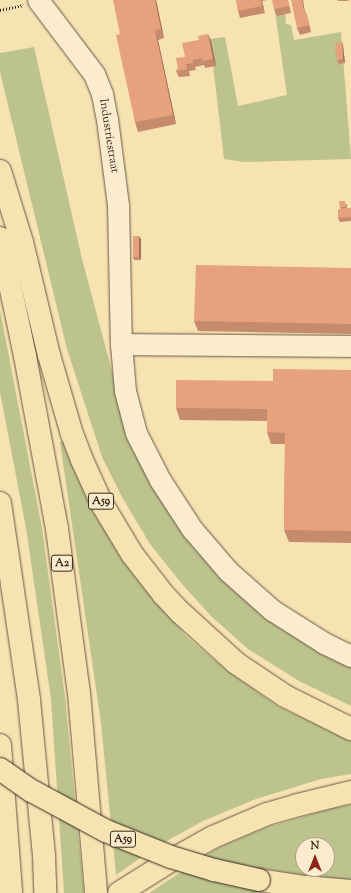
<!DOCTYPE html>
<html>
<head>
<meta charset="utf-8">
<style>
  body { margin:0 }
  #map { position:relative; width:351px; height:893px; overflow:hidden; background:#f7e2b2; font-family:"Sorts Mill Goudy",serif }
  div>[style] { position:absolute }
  .green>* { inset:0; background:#bdc38c }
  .path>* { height:2.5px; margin-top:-1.25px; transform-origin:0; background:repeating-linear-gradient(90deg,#38291f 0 1px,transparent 0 3px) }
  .roads { filter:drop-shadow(0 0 1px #685744) drop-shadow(0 0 1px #685744) }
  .minor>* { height:21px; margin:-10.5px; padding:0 10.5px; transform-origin:10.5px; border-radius:10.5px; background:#faeccd }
  .highway>* { height:22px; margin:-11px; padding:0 11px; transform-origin:11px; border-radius:11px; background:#f7e2b2 }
  .bridges { filter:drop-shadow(0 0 1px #38291f) drop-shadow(0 0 1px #38291f) }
  .highway-bridge>* { height:22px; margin:-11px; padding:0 11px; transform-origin:11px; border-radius:11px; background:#f7e2b2 }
  .wall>* { inset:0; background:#c58b6c }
  .shaded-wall>* { inset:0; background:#a07158 }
  .building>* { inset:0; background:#e5a27d }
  span { translate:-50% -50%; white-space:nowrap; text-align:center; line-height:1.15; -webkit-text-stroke:3.5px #faeccd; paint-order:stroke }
  .shield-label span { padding:1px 3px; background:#faeccd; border:1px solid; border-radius:3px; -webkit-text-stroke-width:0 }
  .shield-label { font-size:11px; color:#38291f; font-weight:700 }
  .street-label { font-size:12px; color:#38291f }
  .north { position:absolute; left:295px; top:837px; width:40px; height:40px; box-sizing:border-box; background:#faeccd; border:1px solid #ac9e87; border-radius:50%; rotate:0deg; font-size:11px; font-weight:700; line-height:16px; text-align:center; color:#38291f }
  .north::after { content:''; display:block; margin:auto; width:14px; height:18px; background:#8f2418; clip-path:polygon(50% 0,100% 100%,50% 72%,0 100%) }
</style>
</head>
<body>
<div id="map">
  <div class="green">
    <i style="clip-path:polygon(285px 11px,286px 24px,291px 25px,294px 40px,341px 32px,351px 159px,244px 162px,224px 159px,210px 39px,225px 37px,238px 106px,287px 95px,275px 12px)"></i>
    <i style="clip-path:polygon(34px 47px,81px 255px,129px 435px,224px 580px,280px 628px,333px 659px,351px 665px,351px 706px,299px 681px,248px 649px,212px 617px,182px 584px,150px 544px,122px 497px,102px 457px,67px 349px,0 72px,0 53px)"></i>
    <i style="clip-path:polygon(0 310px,42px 528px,65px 697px,84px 893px,64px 893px,51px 699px,26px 528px,0 392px)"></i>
    <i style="clip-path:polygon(64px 441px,95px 508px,124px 562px,187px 637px,225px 669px,279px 707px,351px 741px,351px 774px,321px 779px,256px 799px,203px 821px,156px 847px,116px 875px,101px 723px,60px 442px)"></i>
    <i style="clip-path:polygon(evenodd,351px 805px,351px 880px,303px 876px,262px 868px,257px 893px,149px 893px,218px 848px,265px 828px,329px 809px,351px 805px,303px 845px,327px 845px,327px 869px,303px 869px,303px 845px)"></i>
  </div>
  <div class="path">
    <i style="left:0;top:10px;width:24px;rotate:-12deg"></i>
  </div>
  <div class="roads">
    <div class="minor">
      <i style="left:38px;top:0;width:93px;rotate:52.9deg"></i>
      <i style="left:94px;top:74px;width:22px;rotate:68deg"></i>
      <i style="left:102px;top:94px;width:25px;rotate:79deg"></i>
      <i style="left:107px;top:119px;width:87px;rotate:82.7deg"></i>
      <i style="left:118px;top:205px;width:139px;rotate:88.8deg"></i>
      <i style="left:121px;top:344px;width:47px;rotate:85.1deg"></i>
      <i style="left:125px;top:391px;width:43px;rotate:75.3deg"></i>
      <i style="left:136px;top:433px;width:53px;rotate:62.9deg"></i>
      <i style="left:160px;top:480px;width:59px;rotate:56.9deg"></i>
      <i style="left:192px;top:529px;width:55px;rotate:49.4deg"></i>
      <i style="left:228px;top:571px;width:59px;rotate:41.6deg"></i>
      <i style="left:272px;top:610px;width:62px;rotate:32.4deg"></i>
      <i style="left:324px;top:643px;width:30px;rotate:26deg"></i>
      <i style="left:121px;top:344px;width:230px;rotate:0.5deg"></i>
    </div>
    <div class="highway">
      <i style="left:0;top:171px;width:74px;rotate:72.8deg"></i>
      <i style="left:22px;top:242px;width:116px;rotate:76.6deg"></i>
      <i style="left:49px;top:355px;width:82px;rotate:73.8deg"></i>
      <i style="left:72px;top:434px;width:28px;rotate:69deg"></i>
      <i style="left:82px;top:460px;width:48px;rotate:65.6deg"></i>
      <i style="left:102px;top:504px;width:58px;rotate:59deg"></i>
      <i style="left:132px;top:554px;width:51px;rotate:52.2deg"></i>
      <i style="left:163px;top:594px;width:25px;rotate:47deg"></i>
      <i style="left:180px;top:612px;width:76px;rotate:42.3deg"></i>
      <i style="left:236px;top:663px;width:59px;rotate:34deg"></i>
      <i style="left:285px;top:696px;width:74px;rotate:26.6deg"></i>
      <i style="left:0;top:238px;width:121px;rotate:78deg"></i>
      <i style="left:25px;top:356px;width:176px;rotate:79.5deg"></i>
      <i style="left:57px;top:529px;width:165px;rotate:82.4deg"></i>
      <i style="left:79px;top:693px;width:201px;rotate:85.1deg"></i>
      <i style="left:0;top:503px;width:199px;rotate:81.6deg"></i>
      <i style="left:29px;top:700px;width:156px;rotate:84.5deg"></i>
      <i style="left:44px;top:855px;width:38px;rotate:88deg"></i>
      <i style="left:0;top:745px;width:148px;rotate:85.7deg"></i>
      <i style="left:259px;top:880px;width:47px;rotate:8.7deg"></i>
      <i style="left:305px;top:887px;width:46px;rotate:5deg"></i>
      <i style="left:119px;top:893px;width:60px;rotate:-32.1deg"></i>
      <i style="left:170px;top:861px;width:49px;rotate:-29.2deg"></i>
      <i style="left:213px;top:837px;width:59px;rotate:-23.1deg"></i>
      <i style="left:267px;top:814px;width:32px;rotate:-16deg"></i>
      <i style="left:298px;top:805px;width:55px;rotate:-13.8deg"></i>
    </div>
  </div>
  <div class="bridges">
    <div class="highway-bridge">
      <i style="left:0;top:769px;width:39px;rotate:35deg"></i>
      <i style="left:32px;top:791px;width:84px;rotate:28.4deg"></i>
      <i style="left:106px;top:831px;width:70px;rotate:21.8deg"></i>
      <i style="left:171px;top:857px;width:45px;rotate:16.8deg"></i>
      <i style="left:214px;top:870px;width:46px;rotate:12.5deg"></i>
    </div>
  </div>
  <div class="wall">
    <i style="clip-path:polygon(156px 0,164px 38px,158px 40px,176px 124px,138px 132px,135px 122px,120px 34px)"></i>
    <i style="clip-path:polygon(236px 0,267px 0,262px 1px,265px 13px,240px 18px,238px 11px)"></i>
    <i style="clip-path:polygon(288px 0,291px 13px,277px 16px,274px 9px)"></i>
    <i style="clip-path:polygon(338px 0,348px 0,349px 1px,338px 1px)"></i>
    <i style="clip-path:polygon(305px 12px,306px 12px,308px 19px,311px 32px,300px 35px,297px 28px)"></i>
    <i style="clip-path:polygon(208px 34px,211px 41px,216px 66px,205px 68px,204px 65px,195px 67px,196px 70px,189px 71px,190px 76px,179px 77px,176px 71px,185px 57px,199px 40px)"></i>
    <i style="clip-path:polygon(342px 42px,343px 46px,345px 63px,339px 64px,337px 60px)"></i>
    <i style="clip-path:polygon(347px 204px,347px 209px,351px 208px,351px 221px,340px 222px,338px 218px,341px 209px,340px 207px)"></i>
    <i style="clip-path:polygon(141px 239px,141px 260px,134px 260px,133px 257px)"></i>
    <i style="clip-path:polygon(351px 268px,351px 334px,198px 331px,194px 321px)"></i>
    <i style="clip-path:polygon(351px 370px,351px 543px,289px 542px,284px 530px,285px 444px,271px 444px,267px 432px,267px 421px,180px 420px,176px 408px,273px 381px)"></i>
  </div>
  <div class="shaded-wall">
    <i style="clip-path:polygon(155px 0,156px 0,164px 38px,161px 29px)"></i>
    <i style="clip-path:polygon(261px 0,262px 0,262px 1px,265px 13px)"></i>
    <i style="clip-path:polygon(302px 0,303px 0,306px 19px,304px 12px)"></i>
    <i style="clip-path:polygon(155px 30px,158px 40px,176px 124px,173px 115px)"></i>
    <i style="clip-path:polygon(208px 34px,211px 41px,216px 66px,213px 59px)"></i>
    <i style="clip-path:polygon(342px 42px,343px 46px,345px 63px,343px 59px)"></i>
    <i style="clip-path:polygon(139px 236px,141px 239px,141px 260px,139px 257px)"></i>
  </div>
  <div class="building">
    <i style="clip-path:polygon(113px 0,155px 0,161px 29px,155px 30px,173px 115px,135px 122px,116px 35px,120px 34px)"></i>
    <i style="clip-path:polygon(236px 0,261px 0,262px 6px,238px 11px)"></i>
    <i style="clip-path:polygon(272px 0,288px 0,289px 6px,274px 9px)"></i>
    <i style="clip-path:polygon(291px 0,302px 0,304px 12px,306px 12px,309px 25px,297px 28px)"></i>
    <i style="clip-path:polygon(208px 34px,213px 59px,203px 61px,202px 58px,193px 60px,193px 63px,186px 64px,187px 69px,176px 71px,178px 68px,176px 58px,185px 57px,182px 43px,199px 40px,198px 36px)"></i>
    <i style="clip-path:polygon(342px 42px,343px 59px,337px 60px,335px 50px,336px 43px)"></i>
    <i style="clip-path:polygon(339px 201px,345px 201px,346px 207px,340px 207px)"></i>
    <i style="clip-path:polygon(351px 208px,351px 217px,338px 218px,338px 209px)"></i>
    <i style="clip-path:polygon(133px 236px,139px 236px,139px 257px,133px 257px)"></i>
    <i style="clip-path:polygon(196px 265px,351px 268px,351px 324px,194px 321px)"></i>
    <i style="clip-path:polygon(273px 369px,351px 370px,351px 531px,284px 530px,285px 433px,267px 432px,267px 409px,176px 408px,176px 380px,273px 381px)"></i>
  </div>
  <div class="shield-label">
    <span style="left:101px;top:501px">A59</span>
    <span style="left:62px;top:563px">A2</span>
    <span style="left:123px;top:839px">A59</span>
  </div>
  <div class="street-label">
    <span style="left:108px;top:136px;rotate:81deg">Industriestraat</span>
  </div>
  <div class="north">N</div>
</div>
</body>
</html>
